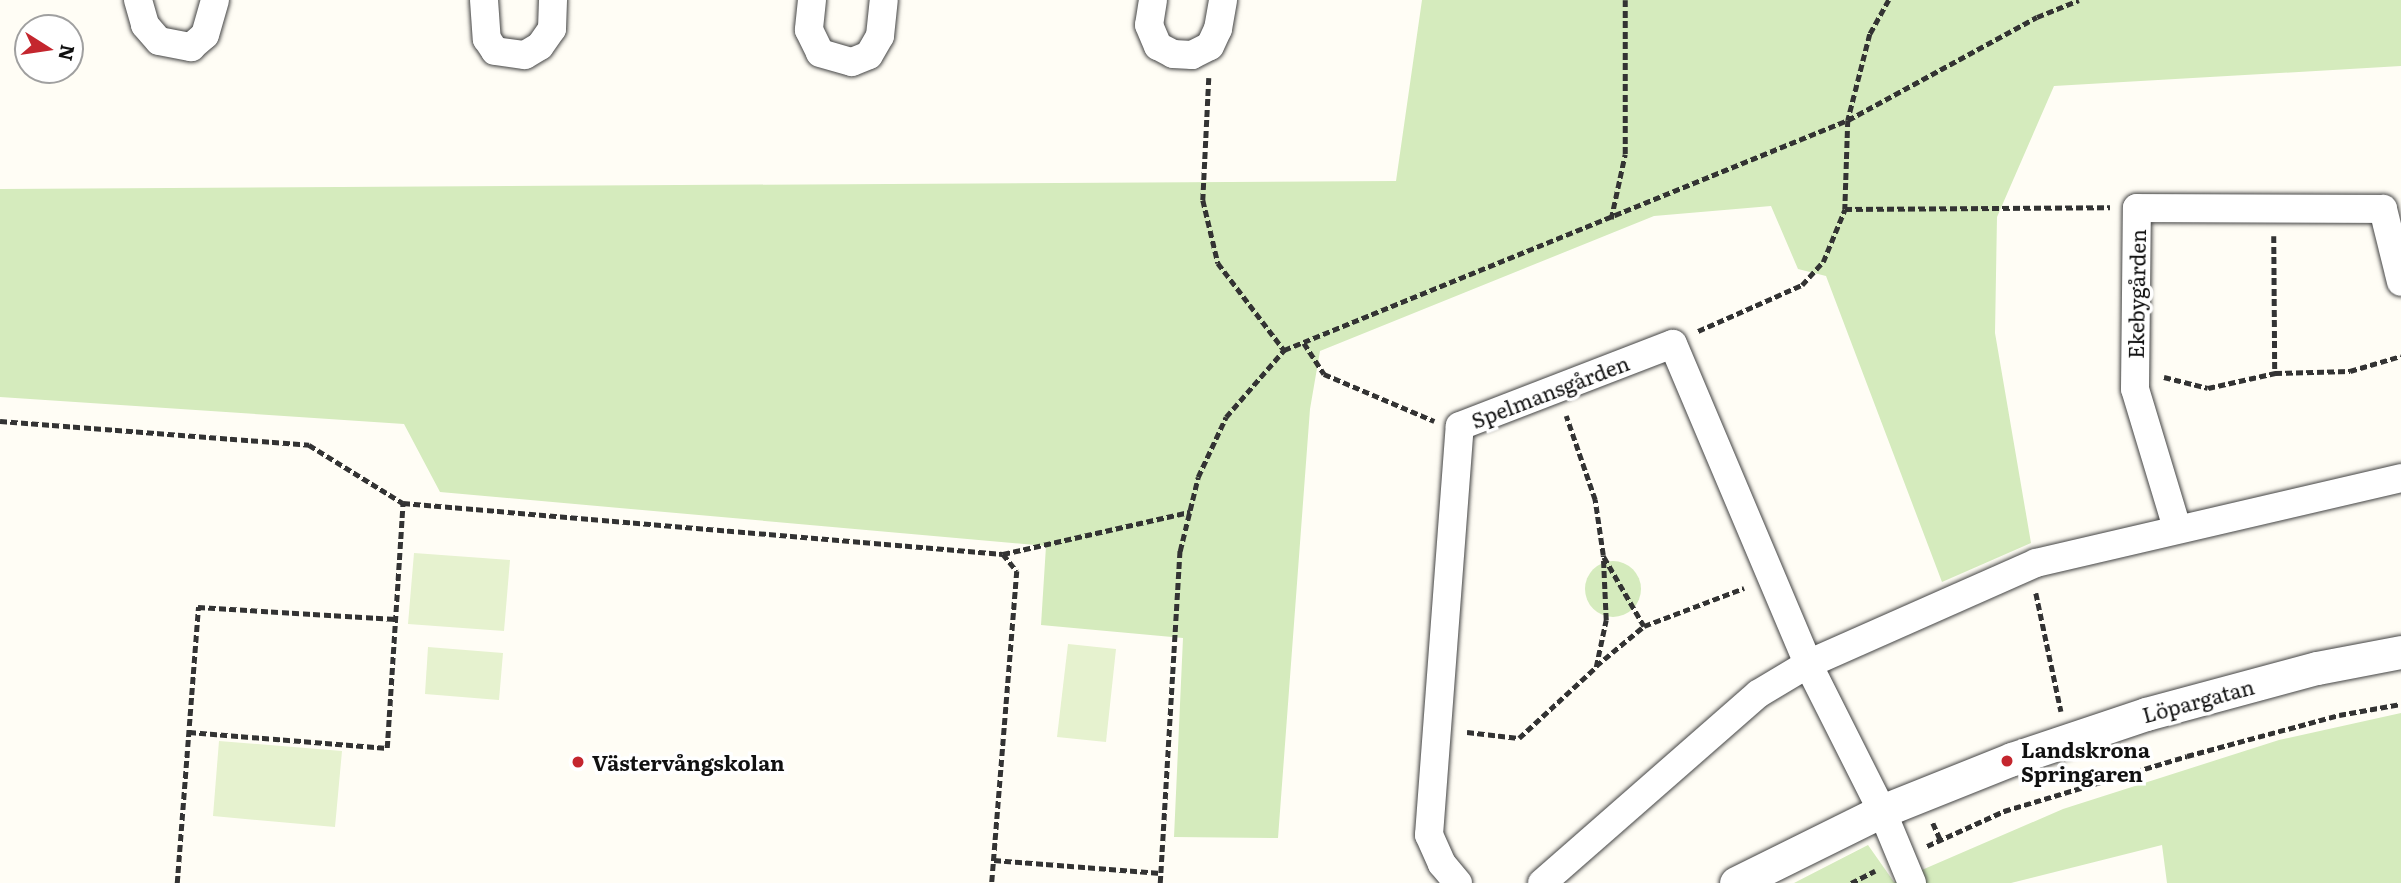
<!DOCTYPE html>
<html>
<head>
<meta charset="utf-8">
<style>
  body { margin:0 }
  #map { position:relative; width:2401px; height:883px; overflow:hidden; background:#fffdf5; font-family:Literata,serif }
  div>[style] { position:absolute }
  .green>* { inset:0; background:#d5ebbd }
  .round { border-radius:50% }
  .pitch>* { inset:0; background:#e6f2cf }
  .path>* { height:4.5px; margin-top:-2.25px; transform-origin:0; background:repeating-linear-gradient(90deg,#333 0 7px,transparent 0 10.5px) }
  .roads { filter:drop-shadow(0 0 2px #444) drop-shadow(0 0 2px #444) }
  .minor>* { height:28px; margin:-14px; padding:0 14px; transform-origin:14px; border-radius:14px; background:#fff }
  .tertiary>* { height:33px; margin:-16.5px; padding:0 16.5px; transform-origin:16.5px; border-radius:16.5px; background:#fff }
  .dots>* { width:19px; height:19px; translate:-50% -50%; box-sizing:border-box; border:4px solid #fff; border-radius:50% }
  span { translate:-50% -50%; white-space:nowrap; text-align:center; line-height:1.15; -webkit-text-stroke:7px #fff; paint-order:stroke }
  .street-label { font-size:21px; color:#111 }
  .poi-label { font-size:21px; color:#111; font-weight:700 }
  .left { translate:0 -50%; text-align:left }
  .north { position:absolute; left:14px; top:14px; width:70px; height:70px; box-sizing:border-box; background:#fff; border:2px solid #a0a0a0; border-radius:50%; rotate:102deg; font-size:19px; font-weight:700; line-height:28px; text-align:center; color:#111 }
  .north::after { content:''; display:block; margin:auto; width:24px; height:32px; background:#c4262e; clip-path:polygon(50% 0,100% 100%,50% 72%,0 100%) }
</style>
</head>
<body>
<div id="map">
  <div class="green">
    <i style="clip-path:polygon(1422px 0,2401px 0,2401px 66px,2054px 86px,1997px 217px,1995px 333px,2031px 543px,1942px 582px,1826px 276px,1798px 269px,1771px 206px,1654px 216px,1320px 351px,1310px 409px,1278px 838px,1174px 837px,1183px 638px,1041px 625px,1046px 546px,440px 492px,404px 424px,0 397px,0 189px,1396px 181px)"></i>
    <i class="round" style="left:1585px;top:561px;width:56px;height:56px"></i>
    <i style="clip-path:polygon(2401px 713px,2401px 883px,2167px 883px,2162px 845px,2011px 883px,1794px 883px,1868px 845px,1894px 882px,2063px 809px,2279px 740px)"></i>
  </div>
  <div class="pitch">
    <i style="clip-path:polygon(414px 553px,510px 560px,504px 631px,408px 624px)"></i>
    <i style="clip-path:polygon(1068px 644px,1116px 649px,1106px 742px,1057px 737px)"></i>
    <i style="clip-path:polygon(428px 647px,503px 653px,499px 700px,425px 694px)"></i>
    <i style="clip-path:polygon(219px 741px,342px 751px,335px 827px,213px 816px)"></i>
  </div>
  <div class="path">
    <i style="left:1889px;top:0;width:39px;rotate:119deg"></i>
    <i style="left:1870px;top:34px;width:89px;rotate:104.3deg"></i>
    <i style="left:1848px;top:120px;width:89px;rotate:91.9deg"></i>
    <i style="left:1845px;top:209px;width:265px;rotate:-0.4deg"></i>
    <i style="left:1209px;top:78px;width:122px;rotate:92.8deg"></i>
    <i style="left:1203px;top:200px;width:65px;rotate:76.6deg"></i>
    <i style="left:1218px;top:263px;width:109px;rotate:52.8deg"></i>
    <i style="left:1611px;top:219px;width:66px;rotate:-77.8deg"></i>
    <i style="left:1625px;top:154px;width:154px;rotate:-90deg"></i>
    <i style="left:2274px;top:236px;width:137px;rotate:89.6deg"></i>
    <i style="left:2275px;top:373px;width:75px;rotate:-1.5deg"></i>
    <i style="left:2350px;top:371px;width:53px;rotate:-16.4deg"></i>
    <i style="left:1698px;top:331px;width:114px;rotate:-23.9deg"></i>
    <i style="left:1802px;top:285px;width:31px;rotate:-48deg"></i>
    <i style="left:1823px;top:262px;width:57px;rotate:-67.5deg"></i>
    <i style="left:1304px;top:343px;width:37px;rotate:57deg"></i>
    <i style="left:1324px;top:374px;width:120px;rotate:23.1deg"></i>
    <i style="left:2164px;top:377px;width:45px;rotate:14deg"></i>
    <i style="left:2208px;top:388px;width:69px;rotate:-12.6deg"></i>
    <i style="left:0;top:421px;width:310px;rotate:4.4deg"></i>
    <i style="left:309px;top:445px;width:110px;rotate:31.7deg"></i>
    <i style="left:403px;top:503px;width:602px;rotate:4.86deg"></i>
    <i style="left:1003px;top:554px;width:22px;rotate:51deg"></i>
    <i style="left:1017px;top:571px;width:313px;rotate:94.6deg"></i>
    <i style="left:1003px;top:554px;width:192px;rotate:-12.7deg"></i>
    <i style="left:1604px;top:557px;width:80px;rotate:59.9deg"></i>
    <i style="left:2036px;top:593px;width:121px;rotate:78deg"></i>
    <i style="left:1596px;top:666px;width:62px;rotate:-39.8deg"></i>
    <i style="left:1644px;top:626px;width:107px;rotate:-20.8deg"></i>
    <i style="left:189px;top:732px;width:199px;rotate:4.6deg"></i>
    <i style="left:387px;top:748px;width:246px;rotate:-86.3deg"></i>
    <i style="left:1467px;top:732px;width:52px;rotate:6.6deg"></i>
    <i style="left:1519px;top:738px;width:105px;rotate:-42.7deg"></i>
    <i style="left:1596px;top:667px;width:48px;rotate:-78deg"></i>
    <i style="left:1606px;top:620px;width:65px;rotate:-92.6deg"></i>
    <i style="left:1603px;top:555px;width:56px;rotate:-98.3deg"></i>
    <i style="left:1595px;top:500px;width:89px;rotate:-109deg"></i>
    <i style="left:1933px;top:823px;width:17px;rotate:66deg"></i>
    <i style="left:1927px;top:846px;width:85px;rotate:-24.4deg"></i>
    <i style="left:2004px;top:811px;width:191px;rotate:-16.7deg"></i>
    <i style="left:2187px;top:756px;width:157px;rotate:-15.1deg"></i>
    <i style="left:2339px;top:715px;width:63px;rotate:-10.1deg"></i>
    <i style="left:994px;top:860px;width:167px;rotate:4.5deg"></i>
    <i style="left:177px;top:883px;width:277px;rotate:-85.6deg"></i>
    <i style="left:198px;top:607px;width:198px;rotate:3.5deg"></i>
    <i style="left:1160px;top:883px;width:333px;rotate:-86.6deg"></i>
    <i style="left:1180px;top:551px;width:76px;rotate:-76.3deg"></i>
    <i style="left:1198px;top:477px;width:66px;rotate:-65deg"></i>
    <i style="left:1226px;top:417px;width:89px;rotate:-49.1deg"></i>
    <i style="left:1284px;top:350px;width:609px;rotate:-22.19deg"></i>
    <i style="left:1848px;top:120px;width:215px;rotate:-28.6deg"></i>
    <i style="left:2037px;top:17px;width:45px;rotate:-22deg"></i>
    <i style="left:1851px;top:883px;width:27px;rotate:-27deg"></i>
  </div>
  <div class="roads">
    <div class="minor">
      <i style="left:138px;top:0;width:26px;rotate:74deg"></i>
      <i style="left:145px;top:25px;width:21px;rotate:49deg"></i>
      <i style="left:159px;top:41px;width:33px;rotate:11deg"></i>
      <i style="left:191px;top:47px;width:18px;rotate:-41deg"></i>
      <i style="left:205px;top:35px;width:36px;rotate:-74deg"></i>
      <i style="left:484px;top:0;width:39px;rotate:86deg"></i>
      <i style="left:487px;top:39px;width:14px;rotate:56deg"></i>
      <i style="left:495px;top:51px;width:30px;rotate:8deg"></i>
      <i style="left:525px;top:55px;width:17px;rotate:-31deg"></i>
      <i style="left:540px;top:46px;width:21px;rotate:-55deg"></i>
      <i style="left:552px;top:29px;width:29px;rotate:-88deg"></i>
      <i style="left:812px;top:0;width:30px;rotate:96deg"></i>
      <i style="left:809px;top:30px;width:25px;rotate:64deg"></i>
      <i style="left:820px;top:53px;width:33px;rotate:16deg"></i>
      <i style="left:852px;top:62px;width:18px;rotate:-22deg"></i>
      <i style="left:869px;top:55px;width:22px;rotate:-60deg"></i>
      <i style="left:880px;top:36px;width:36px;rotate:-84deg"></i>
      <i style="left:1153px;top:0;width:25px;rotate:99deg"></i>
      <i style="left:1149px;top:25px;width:23px;rotate:67deg"></i>
      <i style="left:1158px;top:46px;width:17px;rotate:28deg"></i>
      <i style="left:1173px;top:54px;width:19px;rotate:3deg"></i>
      <i style="left:1192px;top:55px;width:20px;rotate:-27deg"></i>
      <i style="left:1210px;top:46px;width:19px;rotate:-65deg"></i>
      <i style="left:1218px;top:29px;width:29px;rotate:-80deg"></i>
      <i style="left:2177px;top:528px;width:145px;rotate:-106.8deg"></i>
      <i style="left:2135px;top:389px;width:181px;rotate:-89.4deg"></i>
      <i style="left:2137px;top:208px;width:246px;rotate:0.2deg"></i>
      <i style="left:2383px;top:209px;width:75px;rotate:76.1deg"></i>
      <i style="left:1458px;top:883px;width:25px;rotate:-130deg"></i>
      <i style="left:1442px;top:864px;width:32px;rotate:-114deg"></i>
      <i style="left:1429px;top:835px;width:410px;rotate:-85.7deg"></i>
      <i style="left:1460px;top:426px;width:228px;rotate:-21.1deg"></i>
      <i style="left:1673px;top:344px;width:347px;rotate:67.1deg"></i>
      <i style="left:1808px;top:664px;width:58px;rotate:149deg"></i>
      <i style="left:1758px;top:694px;width:287px;rotate:138.8deg"></i>
      <i style="left:1912px;top:883px;width:78px;rotate:-112.6deg"></i>
      <i style="left:1882px;top:811px;width:165px;rotate:-116.7deg"></i>
      <i style="left:1808px;top:664px;width:249px;rotate:-23.9deg"></i>
      <i style="left:2036px;top:563px;width:375px;rotate:-13.1deg"></i>
    </div>
    <div class="tertiary">
      <i style="left:1736px;top:883px;width:163px;rotate:-26.3deg"></i>
      <i style="left:1882px;top:811px;width:140px;rotate:-21.8deg"></i>
      <i style="left:2012px;top:759px;width:141px;rotate:-18.6deg"></i>
      <i style="left:2146px;top:714px;width:177px;rotate:-15.1deg"></i>
      <i style="left:2317px;top:668px;width:86px;rotate:-10.8deg"></i>
    </div>
  </div>
  <div class="dots">
    <i style="left:2007px;top:761px;background:#c4262e"></i>
    <i style="left:578px;top:762px;background:#c4262e"></i>
  </div>
  <div class="street-label">
    <span style="left:2136px;top:294px;rotate:-89deg">Ekebygården</span>
    <span style="left:1550px;top:391px;rotate:-21deg">Spelmansgården</span>
    <span style="left:2198px;top:700px;rotate:-15deg">Löpargatan</span>
  </div>
  <div class="poi-label">
    <span class="left" style="left:2021px;top:761px">Landskrona<br>Springaren</span>
    <span class="left" style="left:592px;top:762px">Västervångskolan</span>
  </div>
  <div class="north">N</div>
</div>
</body>
</html>
